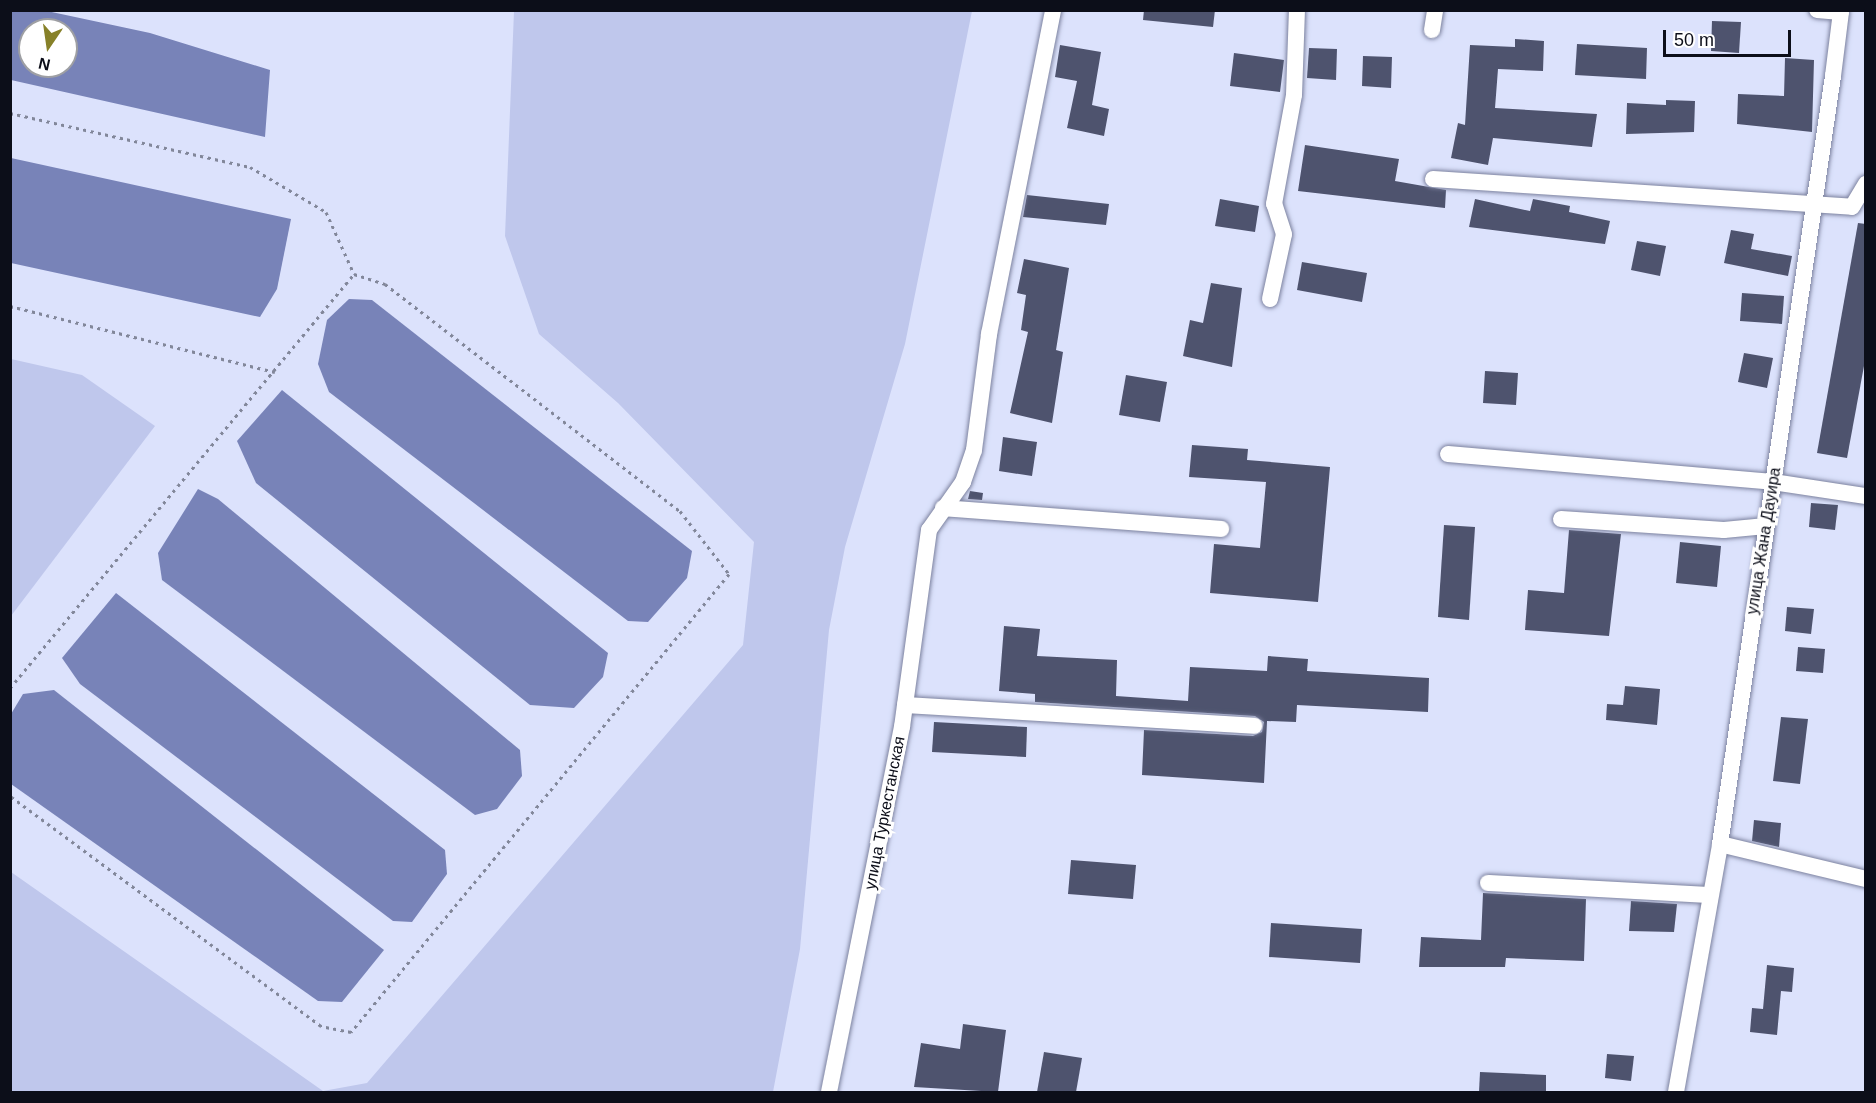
<!DOCTYPE html>
<html>
<head>
<meta charset="utf-8">
<style>
  body { margin:0 }
  #map { position:relative; width:1876px; height:1103px; overflow:hidden; background:#dce2fc; font-family:Arial,sans-serif }
  div>[style] { position:absolute }
  .green>* { inset:0; background:#bfc7ec }
  .water>* { inset:0; background:#7883b8 }
  .building>* { inset:0; background:#4e536e }
  .path>* { height:3px; margin-top:-1.5px; transform-origin:0; background:repeating-linear-gradient(90deg,#82879a 0 3px,transparent 0 7.5px) }
  .roads { filter:drop-shadow(0 0 2px #7c829f) drop-shadow(0 0 2px #7c829f) }
  .minor>* { height:16px; margin:-8px; padding:0 8px; transform-origin:8px; border-radius:8px; background:#fff }
  span { translate:-50% -50%; white-space:nowrap; text-align:center; line-height:1.15; -webkit-text-stroke:6px #fff; paint-order:stroke }
  .street-label { font-size:16px; color:#0c0e19 }
  .frame { position:absolute; inset:0; border:12px solid #0c0e19; pointer-events:none }
  .north { position:absolute; left:18px; top:18px; width:60px; height:60px; box-sizing:border-box; background:#fff; border:2px solid #9e9fa3; border-radius:50%; rotate:193deg; font-size:16px; font-weight:700; line-height:24px; text-align:center; color:#0c0e19 }
  .north::after { content:''; display:block; margin:auto; width:21px; height:27px; background:#878129; clip-path:polygon(50% 0,100% 100%,50% 72%,0 100%) }
  .scale { position:absolute; left:1663px; top:30px; width:128px; height:27px; box-sizing:border-box; border:3px solid #0c0e19; border-top:0; padding-left:8px; font-size:18px; line-height:21px; white-space:nowrap; color:#0c0e19; -webkit-text-stroke:4px #fff; paint-order:stroke }
</style>
</head>
<body>
<div id="map">
  <div class="green">
    <i style="clip-path:polygon(514px 11px,972px 11px,905px 344px,845px 547px,829px 630px,800px 949px,773px 1092px,11px 1092px,11px 872px,323px 1091px,367px 1083px,743px 645px,754px 542px,618px 403px,539px 334px,505px 236px)"></i>
    <i style="clip-path:polygon(11px 359px,82px 375px,155px 426px,11px 616px)"></i>
  </div>
  <div class="water">
    <i style="clip-path:polygon(evenodd,11px 10px,47px 11px,150px 33px,270px 70px,265px 137px,11px 80px,11px 10px,30px 30px,66px 30px,66px 66px,30px 66px,30px 30px)"></i>
    <i style="clip-path:polygon(11px 158px,291px 219px,277px 289px,260px 317px,11px 263px)"></i>
    <i style="clip-path:polygon(349px 299px,372px 300px,692px 551px,687px 578px,648px 622px,628px 621px,329px 392px,318px 364px,327px 320px)"></i>
    <i style="clip-path:polygon(282px 390px,608px 653px,603px 677px,574px 708px,530px 705px,256px 483px,237px 441px)"></i>
    <i style="clip-path:polygon(198px 489px,218px 499px,520px 750px,522px 776px,497px 809px,475px 815px,162px 580px,158px 553px)"></i>
    <i style="clip-path:polygon(116px 593px,445px 850px,447px 874px,412px 922px,393px 921px,80px 684px,62px 658px)"></i>
    <i style="clip-path:polygon(54px 690px,384px 950px,342px 1002px,318px 1001px,11px 784px,11px 714px,23px 694px)"></i>
  </div>
  <div class="building">
    <i style="clip-path:polygon(1144px 10px,1215px 10px,1213px 27px,1143px 20px)"></i>
    <i style="clip-path:polygon(1712px 21px,1741px 22px,1739px 53px,1711px 51px)"></i>
    <i style="clip-path:polygon(1515px 39px,1544px 41px,1543px 71px,1498px 69px,1495px 108px,1597px 114px,1592px 147px,1493px 138px,1488px 165px,1451px 158px,1458px 123px,1465px 125px,1470px 45px,1515px 47px)"></i>
    <i style="clip-path:polygon(1577px 44px,1647px 48px,1646px 79px,1575px 75px)"></i>
    <i style="clip-path:polygon(1060px 45px,1101px 52px,1092px 105px,1109px 109px,1104px 136px,1067px 128px,1077px 81px,1055px 77px)"></i>
    <i style="clip-path:polygon(1309px 48px,1337px 49px,1336px 80px,1307px 78px)"></i>
    <i style="clip-path:polygon(1234px 53px,1284px 60px,1280px 92px,1230px 86px)"></i>
    <i style="clip-path:polygon(1363px 56px,1392px 57px,1391px 88px,1362px 86px)"></i>
    <i style="clip-path:polygon(1785px 58px,1814px 60px,1812px 132px,1737px 124px,1738px 94px,1784px 96px)"></i>
    <i style="clip-path:polygon(1666px 100px,1695px 101px,1694px 132px,1626px 134px,1627px 103px,1666px 105px)"></i>
    <i style="clip-path:polygon(1305px 145px,1399px 159px,1395px 181px,1446px 190px,1445px 208px,1298px 191px)"></i>
    <i style="clip-path:polygon(1027px 195px,1109px 204px,1106px 225px,1023px 217px)"></i>
    <i style="clip-path:polygon(1220px 199px,1259px 206px,1255px 232px,1215px 226px)"></i>
    <i style="clip-path:polygon(1475px 199px,1530px 211px,1533px 199px,1570px 206px,1569px 212px,1610px 221px,1605px 244px,1469px 227px)"></i>
    <i style="clip-path:polygon(1858px 223px,1866px 224px,1866px 355px,1847px 458px,1817px 453px)"></i>
    <i style="clip-path:polygon(1731px 230px,1754px 234px,1751px 249px,1792px 256px,1788px 276px,1724px 263px)"></i>
    <i style="clip-path:polygon(1637px 241px,1666px 246px,1660px 276px,1631px 270px)"></i>
    <i style="clip-path:polygon(1024px 259px,1069px 268px,1056px 350px,1063px 352px,1052px 423px,1010px 413px,1028px 332px,1021px 330px,1026px 295px,1017px 293px)"></i>
    <i style="clip-path:polygon(1302px 262px,1367px 273px,1362px 302px,1297px 290px)"></i>
    <i style="clip-path:polygon(1211px 283px,1242px 288px,1232px 367px,1183px 356px,1190px 320px,1203px 323px)"></i>
    <i style="clip-path:polygon(1742px 293px,1784px 296px,1782px 324px,1740px 321px)"></i>
    <i style="clip-path:polygon(1744px 353px,1773px 358px,1767px 388px,1738px 382px)"></i>
    <i style="clip-path:polygon(1485px 371px,1518px 373px,1516px 405px,1483px 403px)"></i>
    <i style="clip-path:polygon(1126px 375px,1167px 382px,1160px 422px,1119px 415px)"></i>
    <i style="clip-path:polygon(1003px 437px,1037px 442px,1032px 476px,999px 471px)"></i>
    <i style="clip-path:polygon(1192px 445px,1248px 449px,1247px 460px,1330px 467px,1318px 602px,1210px 593px,1214px 544px,1260px 548px,1266px 482px,1189px 477px)"></i>
    <i style="clip-path:polygon(970px 491px,983px 493px,982px 500px,968px 499px)"></i>
    <i style="clip-path:polygon(1811px 503px,1838px 505px,1835px 530px,1809px 527px)"></i>
    <i style="clip-path:polygon(1444px 525px,1475px 527px,1469px 620px,1438px 617px)"></i>
    <i style="clip-path:polygon(1569px 530px,1621px 534px,1609px 636px,1525px 630px,1528px 590px,1564px 593px)"></i>
    <i style="clip-path:polygon(1680px 542px,1721px 546px,1717px 587px,1676px 583px)"></i>
    <i style="clip-path:polygon(1787px 607px,1814px 609px,1811px 634px,1785px 631px)"></i>
    <i style="clip-path:polygon(1004px 626px,1040px 629px,1037px 656px,1117px 660px,1116px 696px,1188px 701px,1190px 667px,1267px 671px,1268px 656px,1308px 659px,1307px 671px,1429px 678px,1428px 712px,1297px 705px,1296px 722px,1267px 721px,1264px 783px,1142px 775px,1144px 730px,1253px 736px,1262px 732px,1264px 722px,1255px 716px,1035px 702px,1035px 694px,999px 691px)"></i>
    <i style="clip-path:polygon(1798px 647px,1825px 649px,1823px 673px,1796px 671px)"></i>
    <i style="clip-path:polygon(1625px 686px,1660px 689px,1657px 725px,1606px 720px,1607px 704px,1623px 705px)"></i>
    <i style="clip-path:polygon(1781px 717px,1808px 719px,1800px 784px,1773px 781px)"></i>
    <i style="clip-path:polygon(934px 722px,1027px 727px,1026px 757px,932px 752px)"></i>
    <i style="clip-path:polygon(1754px 820px,1781px 823px,1779px 847px,1752px 841px)"></i>
    <i style="clip-path:polygon(1071px 860px,1136px 865px,1133px 899px,1068px 894px)"></i>
    <i style="clip-path:polygon(1483px 893px,1586px 899px,1584px 961px,1506px 958px,1505px 967px,1419px 967px,1421px 937px,1481px 940px)"></i>
    <i style="clip-path:polygon(1631px 901px,1677px 904px,1674px 932px,1629px 931px)"></i>
    <i style="clip-path:polygon(1271px 923px,1362px 929px,1360px 963px,1269px 957px)"></i>
    <i style="clip-path:polygon(1767px 965px,1794px 968px,1792px 992px,1781px 991px,1777px 1035px,1750px 1032px,1752px 1008px,1763px 1009px)"></i>
    <i style="clip-path:polygon(963px 1024px,1006px 1030px,998px 1092px,914px 1087px,921px 1043px,960px 1049px)"></i>
    <i style="clip-path:polygon(1044px 1052px,1082px 1058px,1076px 1092px,1037px 1092px)"></i>
    <i style="clip-path:polygon(1607px 1054px,1634px 1056px,1631px 1081px,1605px 1078px)"></i>
    <i style="clip-path:polygon(1480px 1072px,1546px 1075px,1546px 1092px,1479px 1092px)"></i>
  </div>
  <div class="path">
    <i style="left:10px;top:113px;width:246px;rotate:12.7deg"></i>
    <i style="left:250px;top:167px;width:88px;rotate:30.6deg"></i>
    <i style="left:326px;top:212px;width:68px;rotate:65.7deg"></i>
    <i style="left:10px;top:306px;width:273px;rotate:14deg"></i>
    <i style="left:10px;top:688px;width:538px;rotate:-50.28deg"></i>
    <i style="left:354px;top:274px;width:33px;rotate:18deg"></i>
    <i style="left:385px;top:284px;width:372px;rotate:37.6deg"></i>
    <i style="left:680px;top:511px;width:80px;rotate:52.1deg"></i>
    <i style="left:729px;top:574px;width:594px;rotate:129.53deg"></i>
    <i style="left:351px;top:1032px;width:31px;rotate:-169deg"></i>
    <i style="left:321px;top:1026px;width:387px;rotate:-143.5deg"></i>
  </div>
  <div class="roads">
    <div class="minor">
      <i style="left:1432px;top:30px;width:20px;rotate:-81deg"></i>
      <i style="left:1433px;top:179px;width:420px;rotate:3.8deg"></i>
      <i style="left:1852px;top:207px;width:27px;rotate:-59deg"></i>
      <i style="left:1270px;top:299px;width:66px;rotate:-77.8deg"></i>
      <i style="left:1284px;top:234px;width:32px;rotate:-108deg"></i>
      <i style="left:1274px;top:204px;width:111px;rotate:-79.6deg"></i>
      <i style="left:1294px;top:95px;width:85px;rotate:-88deg"></i>
      <i style="left:1448px;top:454px;width:326px;rotate:4.9deg"></i>
      <i style="left:1773px;top:482px;width:94px;rotate:8.6deg"></i>
      <i style="left:943px;top:508px;width:279px;rotate:4.3deg"></i>
      <i style="left:1561px;top:519px;width:163px;rotate:3.9deg"></i>
      <i style="left:1724px;top:530px;width:42px;rotate:-5.4deg"></i>
      <i style="left:905px;top:705px;width:350px;rotate:3.4deg"></i>
      <i style="left:1720px;top:844px;width:150px;rotate:13.5deg"></i>
      <i style="left:1488px;top:883px;width:222px;rotate:3.1deg"></i>
      <i style="left:829px;top:1092px;width:372px;rotate:-78.7deg"></i>
      <i style="left:902px;top:727px;width:199px;rotate:-82.2deg"></i>
      <i style="left:929px;top:530px;width:59px;rotate:-54.7deg"></i>
      <i style="left:963px;top:482px;width:34px;rotate:-71deg"></i>
      <i style="left:974px;top:450px;width:117px;rotate:-82.6deg"></i>
      <i style="left:989px;top:334px;width:330px;rotate:-78.8deg"></i>
      <i style="left:1676px;top:1092px;width:252px;rotate:-79.9deg"></i>
      <i style="left:1720px;top:844px;width:776px;rotate:-81.63deg"></i>
      <i style="left:1833px;top:76px;width:64px;rotate:-82.9deg"></i>
      <i style="left:1841px;top:12px;width:24px;rotate:-175deg"></i>
    </div>
  </div>
  <div class="street-label">
    <span style="left:1764px;top:541px;rotate:-81deg">улица Жана Дауира</span>
    <span style="left:885px;top:813px;rotate:-79deg">улица Туркестанская</span>
  </div>
  <div class="frame"></div>
  <div class="north">N</div>
  <div class="scale">50 m</div>
</div>
</body>
</html>
